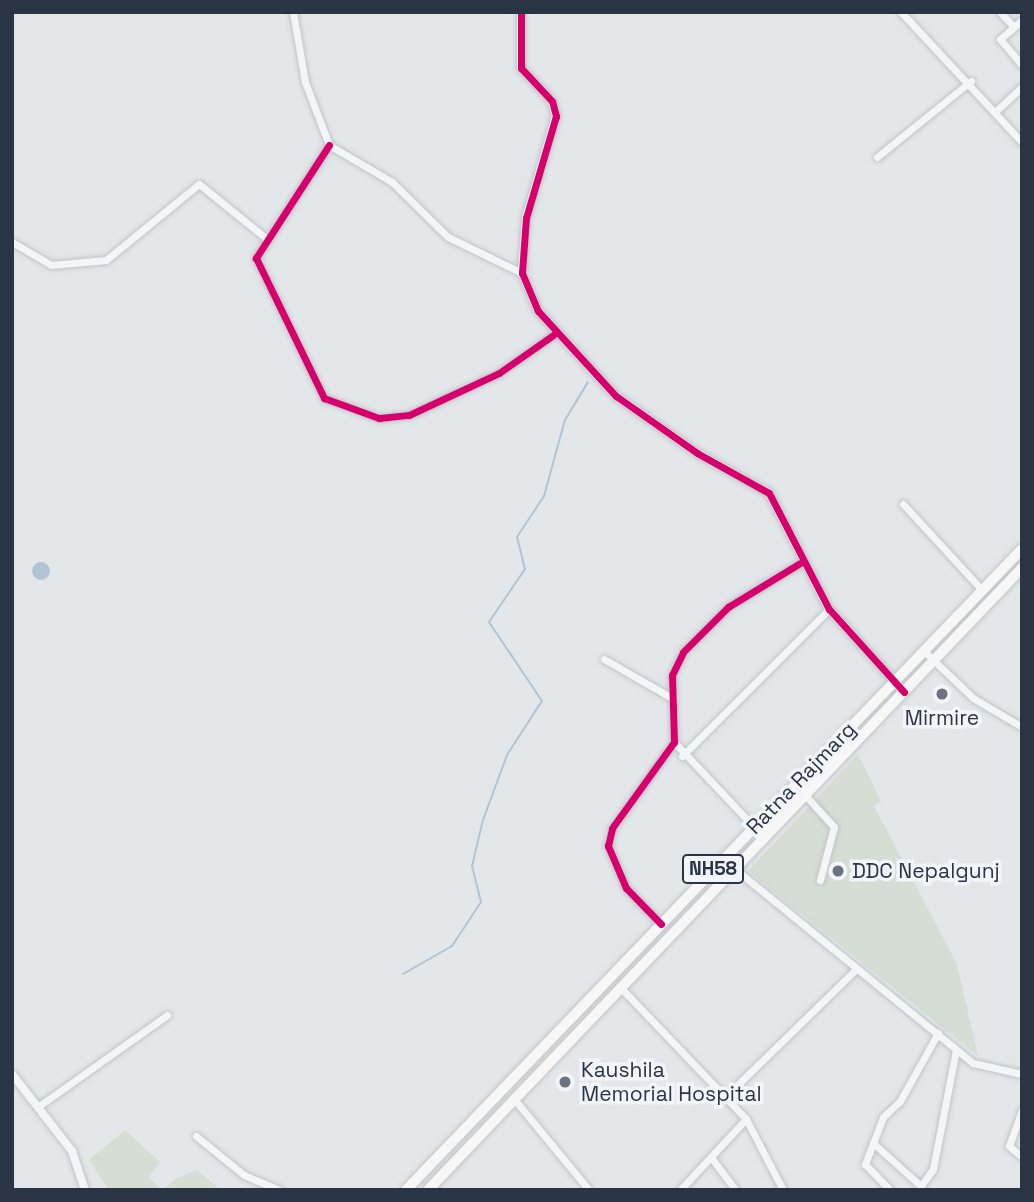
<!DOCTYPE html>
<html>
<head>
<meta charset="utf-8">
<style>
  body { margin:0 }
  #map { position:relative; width:1034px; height:1202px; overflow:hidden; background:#e4e7ea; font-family:"Space Grotesk",sans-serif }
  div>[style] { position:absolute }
  .green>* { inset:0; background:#d5ded5 }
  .water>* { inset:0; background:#b1c4d6 }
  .round { border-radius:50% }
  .stream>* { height:2px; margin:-1px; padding:0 1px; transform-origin:1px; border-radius:1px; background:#b1c4d6 }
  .roads { filter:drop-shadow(0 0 2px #c2c5c8) drop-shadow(0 0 2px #c2c5c8) }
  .minor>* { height:7px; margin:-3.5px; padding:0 3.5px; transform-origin:3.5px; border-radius:3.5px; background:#f3f5f6 }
  .tertiary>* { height:8px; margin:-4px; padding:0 4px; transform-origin:4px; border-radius:4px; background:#f3f5f6 }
  .trunk>* { height:10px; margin:-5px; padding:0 5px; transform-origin:5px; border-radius:5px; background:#f7f7f8 }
  .cycleway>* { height:7px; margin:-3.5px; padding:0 3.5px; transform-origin:3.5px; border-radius:3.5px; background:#d6006c }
  .dots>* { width:19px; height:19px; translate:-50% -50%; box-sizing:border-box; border:4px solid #f2f5f9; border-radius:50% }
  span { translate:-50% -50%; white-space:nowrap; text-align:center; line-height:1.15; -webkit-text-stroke:7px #f2f5f9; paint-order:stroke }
  .shield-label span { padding:2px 5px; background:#f2f5f9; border:2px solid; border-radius:5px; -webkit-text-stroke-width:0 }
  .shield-label { font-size:19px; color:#293445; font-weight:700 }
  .poi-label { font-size:21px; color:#293445 }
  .left { translate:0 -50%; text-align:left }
  .street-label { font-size:21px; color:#293445 }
  .frame { position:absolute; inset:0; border:14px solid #293445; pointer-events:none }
</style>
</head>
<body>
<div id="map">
  <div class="green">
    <i style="clip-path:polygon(858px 754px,881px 801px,874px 806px,957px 964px,978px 1056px,748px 871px)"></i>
    <i style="clip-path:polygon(125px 1130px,160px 1162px,149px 1177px,161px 1190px,109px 1190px,89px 1160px)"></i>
    <i style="clip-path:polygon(197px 1170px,221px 1190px,162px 1190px,177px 1178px)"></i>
  </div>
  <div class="water">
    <i class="round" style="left:32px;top:562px;width:18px;height:18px"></i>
  </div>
  <div class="stream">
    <i style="left:403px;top:974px;width:56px;rotate:-29.7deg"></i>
    <i style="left:452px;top:946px;width:53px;rotate:-56.6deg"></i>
    <i style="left:481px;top:902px;width:37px;rotate:-104deg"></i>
    <i style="left:472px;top:866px;width:47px;rotate:-76.6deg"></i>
    <i style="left:483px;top:820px;width:69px;rotate:-69.7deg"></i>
    <i style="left:507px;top:755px;width:64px;rotate:-57.1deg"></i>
    <i style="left:542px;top:701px;width:95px;rotate:-123.9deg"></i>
    <i style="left:489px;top:622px;width:64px;rotate:-55.8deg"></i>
    <i style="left:525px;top:569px;width:33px;rotate:-104deg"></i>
    <i style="left:517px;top:537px;width:49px;rotate:-56.6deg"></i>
    <i style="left:544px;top:496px;width:79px;rotate:-74.6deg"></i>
    <i style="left:565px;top:420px;width:44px;rotate:-58.8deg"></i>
  </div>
  <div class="roads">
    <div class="minor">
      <i style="left:293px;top:12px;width:71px;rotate:80.3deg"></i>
      <i style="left:305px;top:82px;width:67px;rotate:69.1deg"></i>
      <i style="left:329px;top:145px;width:73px;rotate:30.4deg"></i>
      <i style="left:392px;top:182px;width:78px;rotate:44.5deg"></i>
      <i style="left:448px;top:237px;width:82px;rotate:25.9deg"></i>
      <i style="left:901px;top:12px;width:178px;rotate:47.1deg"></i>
      <i style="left:1000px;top:12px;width:19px;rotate:47deg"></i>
      <i style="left:1022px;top:20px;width:29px;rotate:139deg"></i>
      <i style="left:1000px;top:39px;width:34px;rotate:50deg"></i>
      <i style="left:996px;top:111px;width:35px;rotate:-43deg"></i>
      <i style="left:329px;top:145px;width:135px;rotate:122.9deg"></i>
      <i style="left:256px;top:258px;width:156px;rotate:64.1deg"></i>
      <i style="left:324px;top:398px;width:59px;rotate:20deg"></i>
      <i style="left:379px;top:418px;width:30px;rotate:-6deg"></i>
      <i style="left:409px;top:415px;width:99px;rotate:-25deg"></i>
      <i style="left:499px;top:373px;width:66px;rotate:-35.1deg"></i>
      <i style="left:877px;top:157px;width:121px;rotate:-39deg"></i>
      <i style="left:12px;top:242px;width:45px;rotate:30.5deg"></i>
      <i style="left:51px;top:265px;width:55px;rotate:-5.2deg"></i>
      <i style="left:106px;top:260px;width:120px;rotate:-39.3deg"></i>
      <i style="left:199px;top:184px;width:87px;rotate:39deg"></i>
      <i style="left:903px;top:504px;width:117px;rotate:47.4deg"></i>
      <i style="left:924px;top:651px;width:68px;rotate:43.8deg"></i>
      <i style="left:973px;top:698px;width:57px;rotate:30.6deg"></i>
      <i style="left:604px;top:659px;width:76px;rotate:29.9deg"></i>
      <i style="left:674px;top:742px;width:117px;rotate:46.7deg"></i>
      <i style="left:682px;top:756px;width:208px;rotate:-45deg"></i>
      <i style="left:805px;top:795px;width:43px;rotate:47.8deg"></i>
      <i style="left:834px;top:827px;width:55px;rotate:104.8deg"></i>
      <i style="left:735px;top:869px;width:307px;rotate:39.2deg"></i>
      <i style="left:973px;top:1063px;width:50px;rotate:12.7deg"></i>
      <i style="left:661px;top:924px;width:50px;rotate:-134.2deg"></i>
      <i style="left:626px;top:888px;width:46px;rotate:-113.2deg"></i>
      <i style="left:608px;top:846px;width:18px;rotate:-77deg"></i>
      <i style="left:612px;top:828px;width:106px;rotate:-54.2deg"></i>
      <i style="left:674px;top:742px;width:67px;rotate:-91.7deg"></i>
      <i style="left:672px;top:675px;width:25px;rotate:-64deg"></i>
      <i style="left:683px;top:652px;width:64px;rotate:-45deg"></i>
      <i style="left:728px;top:607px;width:84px;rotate:-31.4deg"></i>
      <i style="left:621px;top:988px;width:181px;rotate:46.3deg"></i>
      <i style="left:726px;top:1096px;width:183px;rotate:-44.3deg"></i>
      <i style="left:514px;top:1099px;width:118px;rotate:50.5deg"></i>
      <i style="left:39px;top:1106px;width:157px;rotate:-35.4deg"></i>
      <i style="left:1022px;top:1110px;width:38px;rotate:110deg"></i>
      <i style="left:1009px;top:1146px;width:17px;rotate:40deg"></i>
      <i style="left:196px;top:1136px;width:62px;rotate:39.1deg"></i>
      <i style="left:244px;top:1175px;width:39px;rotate:23deg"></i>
      <i style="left:873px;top:1143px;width:64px;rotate:41.9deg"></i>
      <i style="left:921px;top:1186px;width:21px;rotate:-55deg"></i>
      <i style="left:933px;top:1169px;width:121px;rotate:-79.1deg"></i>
      <i style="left:713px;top:1160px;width:38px;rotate:53deg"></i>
      <i style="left:680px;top:1190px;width:97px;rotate:-47.1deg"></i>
      <i style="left:746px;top:1119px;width:80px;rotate:62.5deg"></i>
      <i style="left:890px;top:1190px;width:36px;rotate:-134deg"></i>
      <i style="left:865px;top:1164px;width:50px;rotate:-69deg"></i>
      <i style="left:883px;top:1117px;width:23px;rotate:-43deg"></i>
      <i style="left:900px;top:1101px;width:78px;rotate:-60.8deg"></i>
    </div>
    <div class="tertiary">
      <i style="left:521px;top:12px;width:56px;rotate:90deg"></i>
      <i style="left:521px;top:68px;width:45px;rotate:46.8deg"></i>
      <i style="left:552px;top:101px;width:16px;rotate:75deg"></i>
      <i style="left:556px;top:116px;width:106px;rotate:106.4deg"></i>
      <i style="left:526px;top:218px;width:55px;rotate:94.2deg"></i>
      <i style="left:522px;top:273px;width:41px;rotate:67.2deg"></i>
      <i style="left:538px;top:311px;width:115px;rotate:47.5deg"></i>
      <i style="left:616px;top:396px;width:99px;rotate:35.1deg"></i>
      <i style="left:697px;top:453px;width:82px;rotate:29.1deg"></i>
      <i style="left:769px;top:493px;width:131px;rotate:62.7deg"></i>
      <i style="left:829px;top:609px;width:112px;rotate:47.9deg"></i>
      <i style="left:12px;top:1074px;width:98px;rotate:52.1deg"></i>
      <i style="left:72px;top:1151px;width:41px;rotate:71.6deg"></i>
    </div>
    <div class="trunk">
      <i style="left:406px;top:1190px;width:889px;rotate:-46.14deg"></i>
      <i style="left:428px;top:1190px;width:860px;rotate:-46.32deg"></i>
    </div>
  </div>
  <div class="cycleway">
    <i style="left:521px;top:12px;width:56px;rotate:90deg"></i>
    <i style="left:521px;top:68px;width:45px;rotate:46.8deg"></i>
    <i style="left:552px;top:101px;width:16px;rotate:75deg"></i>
    <i style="left:556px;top:116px;width:106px;rotate:106.4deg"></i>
    <i style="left:526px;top:218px;width:55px;rotate:94.2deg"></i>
    <i style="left:522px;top:273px;width:41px;rotate:67.2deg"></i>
    <i style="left:538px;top:311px;width:115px;rotate:47.5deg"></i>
    <i style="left:616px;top:396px;width:99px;rotate:35.1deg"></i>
    <i style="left:697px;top:453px;width:82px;rotate:29.1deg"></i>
    <i style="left:769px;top:493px;width:131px;rotate:62.7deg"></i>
    <i style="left:829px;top:609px;width:112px;rotate:47.9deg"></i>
    <i style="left:329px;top:145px;width:135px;rotate:122.9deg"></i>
    <i style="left:256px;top:258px;width:156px;rotate:64.1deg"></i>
    <i style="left:324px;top:398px;width:59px;rotate:20deg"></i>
    <i style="left:379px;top:418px;width:30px;rotate:-6deg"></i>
    <i style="left:409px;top:415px;width:99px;rotate:-25deg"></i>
    <i style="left:499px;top:373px;width:66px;rotate:-35.1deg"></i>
    <i style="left:661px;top:924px;width:50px;rotate:-134.2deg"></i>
    <i style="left:626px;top:888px;width:46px;rotate:-113.2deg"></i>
    <i style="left:608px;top:846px;width:18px;rotate:-77deg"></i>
    <i style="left:612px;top:828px;width:106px;rotate:-54.2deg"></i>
    <i style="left:674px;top:742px;width:67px;rotate:-91.7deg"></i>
    <i style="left:672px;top:675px;width:25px;rotate:-64deg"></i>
    <i style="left:683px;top:652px;width:64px;rotate:-45deg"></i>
    <i style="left:728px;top:607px;width:84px;rotate:-31.4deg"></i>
  </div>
  <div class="dots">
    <i style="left:942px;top:694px;background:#6a737f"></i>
    <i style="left:838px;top:871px;background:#6a737f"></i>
    <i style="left:565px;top:1082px;background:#6a737f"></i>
  </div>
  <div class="shield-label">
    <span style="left:713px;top:869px">NH58</span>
  </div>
  <div class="poi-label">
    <span style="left:942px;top:718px">Mirmire</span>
    <span class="left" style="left:852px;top:871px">DDC Nepalgunj</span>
    <span class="left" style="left:581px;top:1082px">Kaushila<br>Memorial Hospital</span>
  </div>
  <div class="street-label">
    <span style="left:801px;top:778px;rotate:-46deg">Ratna Rajmarg</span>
  </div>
  <div class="frame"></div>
</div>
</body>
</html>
